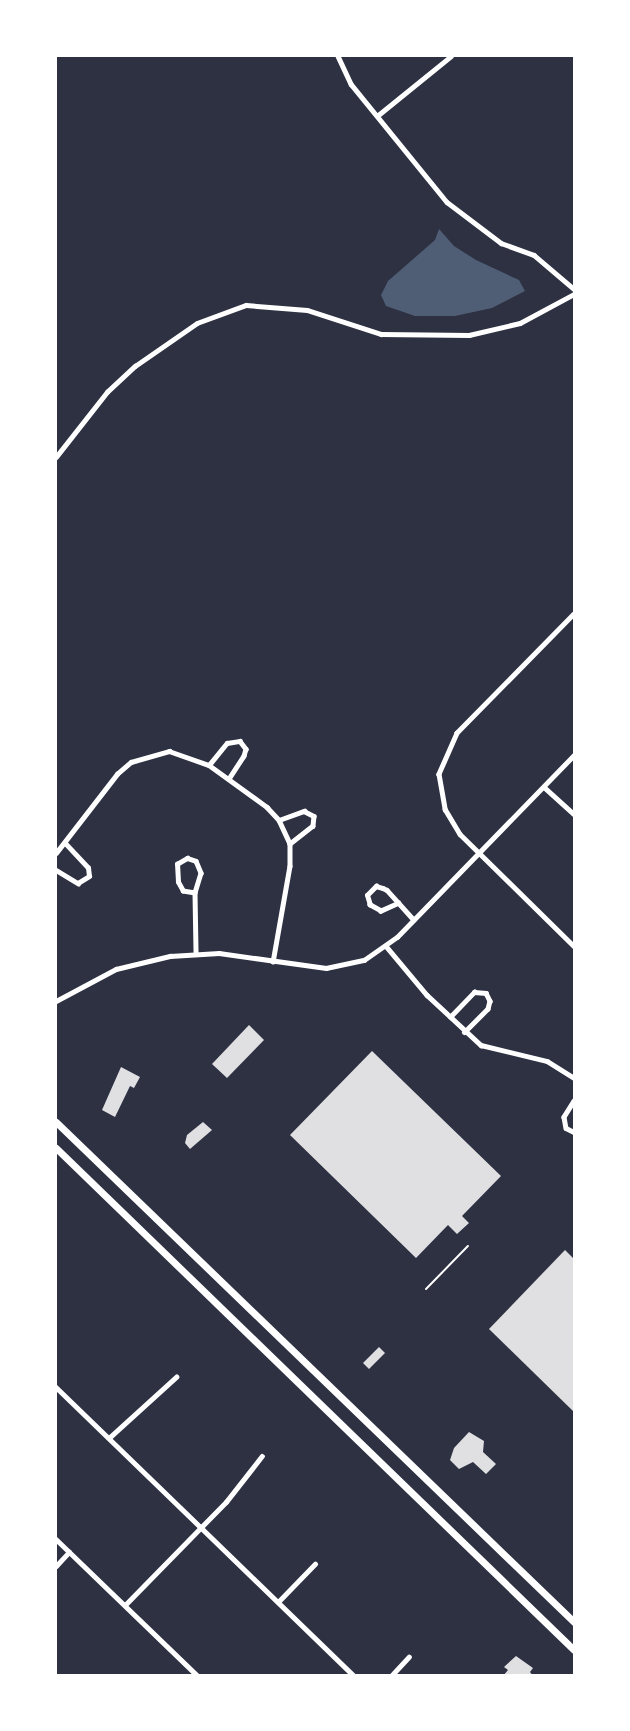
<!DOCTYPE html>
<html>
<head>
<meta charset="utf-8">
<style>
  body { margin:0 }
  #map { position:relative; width:630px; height:1731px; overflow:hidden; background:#2d3142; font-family:"Sofia Sans Condensed",sans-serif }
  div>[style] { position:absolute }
  .water>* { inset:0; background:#4f5d75 }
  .building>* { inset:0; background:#e0e0e3 }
  .service>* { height:2px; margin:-1px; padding:0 1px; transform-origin:1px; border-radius:1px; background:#fff }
  .minor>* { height:4.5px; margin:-2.25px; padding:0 2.25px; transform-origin:2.25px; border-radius:2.25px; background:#fff }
  .primary>* { height:7px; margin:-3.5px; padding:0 3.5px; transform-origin:3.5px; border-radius:3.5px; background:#fff }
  span { translate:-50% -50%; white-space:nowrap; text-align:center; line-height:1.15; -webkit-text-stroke:5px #fff; paint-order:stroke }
  .frame { position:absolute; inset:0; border:57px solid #fff; pointer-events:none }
</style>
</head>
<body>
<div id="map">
  <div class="water">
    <i style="clip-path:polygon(439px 229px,454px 246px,476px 260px,519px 280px,525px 291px,492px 308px,455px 316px,415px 316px,386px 306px,381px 295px,388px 281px,435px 240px)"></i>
  </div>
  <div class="building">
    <i style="clip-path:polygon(249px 1025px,264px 1040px,227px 1078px,212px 1064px)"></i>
    <i style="clip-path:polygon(372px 1051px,501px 1176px,462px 1216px,469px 1223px,457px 1234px,448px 1225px,416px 1258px,290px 1135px)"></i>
    <i style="clip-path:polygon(121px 1067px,140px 1077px,134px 1088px,130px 1086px,115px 1117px,102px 1110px)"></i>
    <i style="clip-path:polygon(203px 1122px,212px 1130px,190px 1149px,185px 1143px,187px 1135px)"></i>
    <i style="clip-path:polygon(565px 1250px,574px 1259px,574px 1412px,489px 1329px)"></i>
    <i style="clip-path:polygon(379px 1347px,385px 1353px,369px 1369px,363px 1363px)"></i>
    <i style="clip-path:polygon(469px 1432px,484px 1441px,483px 1452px,496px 1464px,486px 1474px,473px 1462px,459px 1469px,450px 1460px,454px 1448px)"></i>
    <i style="clip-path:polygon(516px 1656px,533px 1668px,530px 1672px,533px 1676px,503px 1676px,508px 1670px,504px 1667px)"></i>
  </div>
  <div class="service">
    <i style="left:426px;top:1289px;width:60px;rotate:-45.7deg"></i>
  </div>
  <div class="minor">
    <i style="left:338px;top:56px;width:31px;rotate:65deg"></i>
    <i style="left:351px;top:84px;width:152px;rotate:50.9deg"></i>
    <i style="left:447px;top:202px;width:68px;rotate:37.2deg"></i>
    <i style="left:501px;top:243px;width:35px;rotate:20deg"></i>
    <i style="left:534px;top:255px;width:52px;rotate:40.4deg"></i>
    <i style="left:377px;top:116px;width:95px;rotate:-39deg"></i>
    <i style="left:56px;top:457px;width:83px;rotate:-51.9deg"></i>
    <i style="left:107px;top:392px;width:38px;rotate:-43deg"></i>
    <i style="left:135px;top:366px;width:75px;rotate:-34.7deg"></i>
    <i style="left:197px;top:323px;width:52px;rotate:-20.2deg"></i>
    <i style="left:246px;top:305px;width:61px;rotate:4.7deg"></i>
    <i style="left:307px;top:310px;width:78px;rotate:18deg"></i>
    <i style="left:381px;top:334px;width:88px;rotate:0.7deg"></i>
    <i style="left:469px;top:335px;width:52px;rotate:-13.2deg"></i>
    <i style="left:520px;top:323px;width:61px;rotate:-28.2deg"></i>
    <i style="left:574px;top:614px;width:167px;rotate:134.5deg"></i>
    <i style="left:457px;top:733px;width:45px;rotate:113.7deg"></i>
    <i style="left:439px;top:774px;width:36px;rotate:80deg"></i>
    <i style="left:445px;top:809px;width:29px;rotate:59deg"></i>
    <i style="left:460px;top:834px;width:160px;rotate:44.5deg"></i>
    <i style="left:209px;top:765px;width:28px;rotate:-51deg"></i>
    <i style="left:227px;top:743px;width:13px;rotate:-9deg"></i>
    <i style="left:240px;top:741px;width:10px;rotate:53deg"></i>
    <i style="left:246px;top:749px;width:7px;rotate:106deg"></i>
    <i style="left:244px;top:756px;width:27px;rotate:123deg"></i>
    <i style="left:544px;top:787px;width:40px;rotate:42deg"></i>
    <i style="left:279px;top:820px;width:27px;rotate:-20deg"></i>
    <i style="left:304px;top:811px;width:11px;rotate:27deg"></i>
    <i style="left:314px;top:816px;width:10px;rotate:96deg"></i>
    <i style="left:313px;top:826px;width:29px;rotate:142deg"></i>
    <i style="left:56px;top:853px;width:100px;rotate:-52.3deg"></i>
    <i style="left:117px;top:774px;width:18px;rotate:-41deg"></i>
    <i style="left:131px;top:762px;width:40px;rotate:-16deg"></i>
    <i style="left:169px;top:751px;width:42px;rotate:19.3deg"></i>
    <i style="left:209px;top:765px;width:72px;rotate:35.9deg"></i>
    <i style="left:267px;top:807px;width:18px;rotate:47deg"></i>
    <i style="left:279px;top:820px;width:26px;rotate:65deg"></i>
    <i style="left:290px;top:844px;width:22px;rotate:90deg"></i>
    <i style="left:290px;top:866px;width:97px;rotate:100deg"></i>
    <i style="left:56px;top:870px;width:26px;rotate:31deg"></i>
    <i style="left:78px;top:883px;width:13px;rotate:-32deg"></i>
    <i style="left:89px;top:876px;width:8px;rotate:-97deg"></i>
    <i style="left:88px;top:868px;width:34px;rotate:-133deg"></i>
    <i style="left:195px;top:893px;width:12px;rotate:-171deg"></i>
    <i style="left:183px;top:891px;width:10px;rotate:-119deg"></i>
    <i style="left:178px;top:882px;width:18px;rotate:-93deg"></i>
    <i style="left:177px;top:864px;width:12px;rotate:-31deg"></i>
    <i style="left:187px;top:858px;width:9px;rotate:18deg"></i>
    <i style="left:196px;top:861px;width:13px;rotate:67deg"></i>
    <i style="left:201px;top:873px;width:21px;rotate:107deg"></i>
    <i style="left:195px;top:893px;width:59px;rotate:89deg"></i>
    <i style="left:399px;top:903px;width:20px;rotate:156deg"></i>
    <i style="left:381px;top:911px;width:13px;rotate:-151deg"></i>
    <i style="left:370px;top:905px;width:10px;rotate:-107deg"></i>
    <i style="left:367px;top:895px;width:13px;rotate:-45deg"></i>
    <i style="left:376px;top:886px;width:7px;rotate:16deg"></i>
    <i style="left:383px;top:888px;width:4px;rotate:27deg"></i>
    <i style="left:387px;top:890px;width:40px;rotate:48deg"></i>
    <i style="left:386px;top:946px;width:64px;rotate:50.1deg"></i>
    <i style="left:427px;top:995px;width:74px;rotate:42.8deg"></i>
    <i style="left:481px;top:1045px;width:68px;rotate:13.6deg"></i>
    <i style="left:547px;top:1061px;width:32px;rotate:32deg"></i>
    <i style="left:56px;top:1001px;width:68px;rotate:-28.1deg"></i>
    <i style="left:116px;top:969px;width:56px;rotate:-13.5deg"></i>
    <i style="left:170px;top:956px;width:49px;rotate:-3.5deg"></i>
    <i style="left:219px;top:953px;width:108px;rotate:8deg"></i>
    <i style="left:326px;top:968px;width:39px;rotate:-12deg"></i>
    <i style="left:364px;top:960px;width:40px;rotate:-34.9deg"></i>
    <i style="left:397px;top:937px;width:254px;rotate:-45.8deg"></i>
    <i style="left:450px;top:1017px;width:35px;rotate:-46deg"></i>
    <i style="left:474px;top:992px;width:12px;rotate:5deg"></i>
    <i style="left:486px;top:993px;width:9px;rotate:63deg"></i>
    <i style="left:490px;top:1001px;width:8px;rotate:104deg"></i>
    <i style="left:488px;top:1009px;width:33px;rotate:135deg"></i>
    <i style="left:574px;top:1101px;width:19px;rotate:122deg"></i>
    <i style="left:564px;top:1117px;width:11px;rotate:80deg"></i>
    <i style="left:566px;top:1128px;width:9px;rotate:27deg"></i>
    <i style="left:56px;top:1387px;width:415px;rotate:44.1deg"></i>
    <i style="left:109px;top:1438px;width:91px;rotate:-42.3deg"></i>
    <i style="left:56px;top:1539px;width:197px;rotate:44deg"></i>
    <i style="left:56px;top:1566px;width:19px;rotate:-47deg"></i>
    <i style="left:278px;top:1602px;width:53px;rotate:-45.8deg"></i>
    <i style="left:125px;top:1605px;width:144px;rotate:-45.6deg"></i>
    <i style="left:226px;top:1502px;width:58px;rotate:-52deg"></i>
    <i style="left:391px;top:1676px;width:26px;rotate:-47deg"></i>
  </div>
  <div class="primary">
    <i style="left:56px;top:1122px;width:720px;rotate:43.99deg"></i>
    <i style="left:56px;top:1148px;width:721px;rotate:44.1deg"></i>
  </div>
  <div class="frame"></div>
</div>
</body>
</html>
